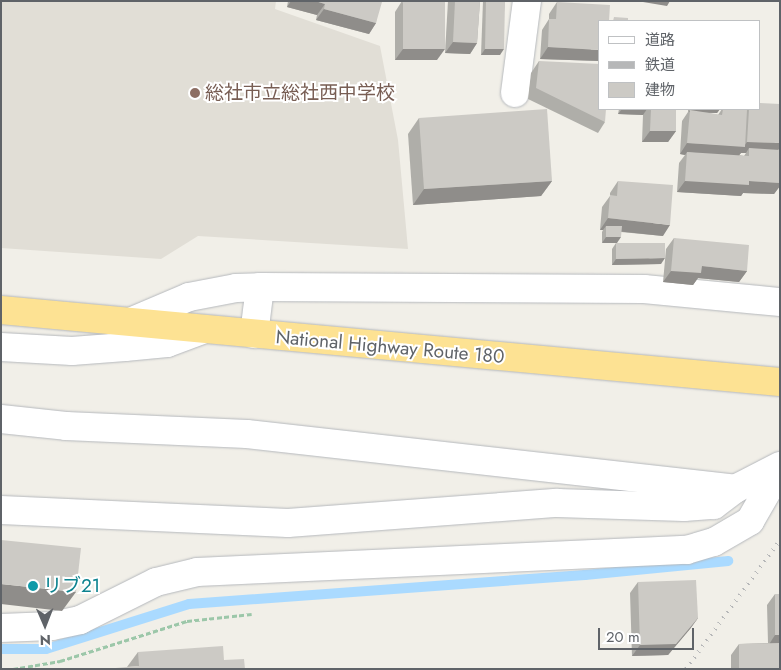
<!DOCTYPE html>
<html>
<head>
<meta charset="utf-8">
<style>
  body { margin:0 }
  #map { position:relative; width:781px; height:670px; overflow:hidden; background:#f1efe8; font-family:Jost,"Noto Sans JP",sans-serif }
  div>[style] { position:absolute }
  .education>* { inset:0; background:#e1ded6 }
  .stream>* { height:10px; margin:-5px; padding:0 5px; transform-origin:5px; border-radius:5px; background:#aadaff }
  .path>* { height:3px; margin-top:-1.5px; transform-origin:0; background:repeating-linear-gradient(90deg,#9cc7a9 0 5px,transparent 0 7.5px) }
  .roads { filter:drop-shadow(0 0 1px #b5b8bc) drop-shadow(0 0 1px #b5b8bc) }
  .minor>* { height:28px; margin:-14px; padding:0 14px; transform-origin:14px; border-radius:14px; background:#fff }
  .highway>* { height:28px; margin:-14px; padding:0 14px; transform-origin:14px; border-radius:14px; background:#fde293 }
  .rail>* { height:4px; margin-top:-2px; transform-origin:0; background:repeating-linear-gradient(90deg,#b6b7b8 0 1px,transparent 0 7px) }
  .wall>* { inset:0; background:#afaea9 }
  .shaded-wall>* { inset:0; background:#8f8d8a }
  .building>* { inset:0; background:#cccac5 }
  .dots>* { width:14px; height:14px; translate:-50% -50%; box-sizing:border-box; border:2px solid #fff; border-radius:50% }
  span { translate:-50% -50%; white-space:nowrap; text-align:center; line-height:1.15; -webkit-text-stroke:4px #fff; paint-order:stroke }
  .education-label { font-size:19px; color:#785e54 }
  .left { translate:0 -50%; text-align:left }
  .street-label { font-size:19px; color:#5f6368 }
  .culture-label { font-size:19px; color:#0d838f }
  .frame { position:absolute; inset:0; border:2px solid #5f6368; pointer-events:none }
  .legend { position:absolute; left:598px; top:20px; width:162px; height:90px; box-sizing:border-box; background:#fff; border:1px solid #bfc1c3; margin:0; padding:6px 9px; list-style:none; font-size:15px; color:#5f6368 }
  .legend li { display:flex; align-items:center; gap:10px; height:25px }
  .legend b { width:25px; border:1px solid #bfc1c3 }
  .north { position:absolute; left:20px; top:600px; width:50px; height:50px; -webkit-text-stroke:4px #fff; paint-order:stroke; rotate:179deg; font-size:14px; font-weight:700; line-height:20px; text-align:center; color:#5f6368 }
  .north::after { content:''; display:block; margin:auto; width:18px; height:22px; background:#5f6368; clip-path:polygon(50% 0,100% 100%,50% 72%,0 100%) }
  .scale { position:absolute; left:598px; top:628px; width:96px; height:22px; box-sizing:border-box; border:2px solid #5f6368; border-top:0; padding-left:6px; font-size:15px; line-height:18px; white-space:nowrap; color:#5f6368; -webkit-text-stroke:4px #fff; paint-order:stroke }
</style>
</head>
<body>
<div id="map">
  <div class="education">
    <i style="clip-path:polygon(1px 1px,276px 1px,275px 9px,380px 46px,398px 140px,408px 249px,198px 236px,161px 259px,1px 248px)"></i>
  </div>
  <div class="stream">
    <i style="left:1px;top:649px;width:45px"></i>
    <i style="left:46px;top:649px;width:150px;rotate:-17.5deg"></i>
    <i style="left:189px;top:604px;width:397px;rotate:-4.2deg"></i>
    <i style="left:585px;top:575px;width:144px;rotate:-5.6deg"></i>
  </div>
  <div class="path">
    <i style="left:13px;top:669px;width:48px;rotate:-9.7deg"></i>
    <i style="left:60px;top:661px;width:133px;rotate:-17.5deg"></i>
    <i style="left:187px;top:621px;width:65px;rotate:-6.1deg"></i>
  </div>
  <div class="roads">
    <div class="minor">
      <i style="left:515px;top:93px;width:93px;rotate:-82.6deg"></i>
      <i style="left:128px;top:323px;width:66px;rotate:-23.1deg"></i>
      <i style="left:189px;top:297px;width:48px;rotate:-10.8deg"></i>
      <i style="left:236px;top:288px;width:24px;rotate:-2deg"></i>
      <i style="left:260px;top:287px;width:384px;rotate:0.3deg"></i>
      <i style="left:644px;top:289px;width:137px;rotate:5.5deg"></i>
      <i style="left:254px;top:334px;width:47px;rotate:-82.7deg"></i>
      <i style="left:1px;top:347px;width:71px;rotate:3.2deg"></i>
      <i style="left:72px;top:351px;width:53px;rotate:-4.3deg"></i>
      <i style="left:125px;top:347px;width:42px;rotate:-5.4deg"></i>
      <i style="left:167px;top:343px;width:40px;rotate:-20.2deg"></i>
      <i style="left:1px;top:419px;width:65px;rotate:6.1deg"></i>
      <i style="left:66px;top:426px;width:181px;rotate:2.5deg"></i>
      <i style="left:247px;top:434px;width:491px;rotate:6.4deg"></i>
      <i style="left:735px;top:489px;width:51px;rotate:-27.1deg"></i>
      <i style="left:1px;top:510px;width:287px;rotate:2.6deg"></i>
      <i style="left:288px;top:523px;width:270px;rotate:-4.3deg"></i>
      <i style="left:557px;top:503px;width:127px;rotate:1.8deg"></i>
      <i style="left:684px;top:507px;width:30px;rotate:-4deg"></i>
      <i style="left:714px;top:505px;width:26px;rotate:-37deg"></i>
      <i style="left:1px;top:628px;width:51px;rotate:-2.2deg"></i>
      <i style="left:52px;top:626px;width:29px;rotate:-12deg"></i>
      <i style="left:80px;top:620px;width:85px;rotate:-26.6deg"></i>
      <i style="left:156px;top:582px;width:42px;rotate:-13.7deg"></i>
      <i style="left:197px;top:572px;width:490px;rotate:-2.6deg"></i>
      <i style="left:687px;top:550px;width:28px;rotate:-17deg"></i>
      <i style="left:714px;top:542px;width:42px;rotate:-30.3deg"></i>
      <i style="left:750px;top:521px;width:60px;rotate:-60deg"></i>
    </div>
    <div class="highway">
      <i style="left:1px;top:310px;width:782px;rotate:5.28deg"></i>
    </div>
  </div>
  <div class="rail">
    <i style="left:686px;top:669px;width:160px;rotate:-53.9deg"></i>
  </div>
  <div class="wall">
    <i style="clip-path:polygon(288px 1px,378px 1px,376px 23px,369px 34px,316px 20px,317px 15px,287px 7px)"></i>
    <i style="clip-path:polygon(402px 1px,437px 60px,395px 60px,395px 12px)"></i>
    <i style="clip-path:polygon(448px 1px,480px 1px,477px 43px,470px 54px,445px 53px)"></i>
    <i style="clip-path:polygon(483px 1px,505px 1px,500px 55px,481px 55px)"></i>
    <i style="clip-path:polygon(557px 2px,599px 61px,540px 59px,542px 30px,549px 19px,549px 14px)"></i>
    <i style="clip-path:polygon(539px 61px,605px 122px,598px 133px,528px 99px,531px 73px)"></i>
    <i style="clip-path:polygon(619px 109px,676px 109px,676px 131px,668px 142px,642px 142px,643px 115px,618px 114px)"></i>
    <i style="clip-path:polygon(evenodd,688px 109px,720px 109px,717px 113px,708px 113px,718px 115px,722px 109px,745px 110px,745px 109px,760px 109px,778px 150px,780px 150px,780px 186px,774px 194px,743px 193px,741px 196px,677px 192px,679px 163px,685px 155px,680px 154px,682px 121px,688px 112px,688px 109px,741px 153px,746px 153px,744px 156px,739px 155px,741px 153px)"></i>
    <i style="clip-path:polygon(419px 118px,552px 181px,541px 196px,413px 205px,408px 134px)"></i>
    <i style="clip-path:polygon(618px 181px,663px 236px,621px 232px,602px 243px,602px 232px,603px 230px,600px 230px,602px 207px,610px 196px,610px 193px)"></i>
    <i style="clip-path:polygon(674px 238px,747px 271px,739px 282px,698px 278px,693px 285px,663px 282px,666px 249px)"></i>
    <i style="clip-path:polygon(616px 243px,661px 264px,612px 265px,612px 249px)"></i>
    <i style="clip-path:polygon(638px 582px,698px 618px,690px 629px,668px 655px,632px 656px,630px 593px)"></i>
    <i style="clip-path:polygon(775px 594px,779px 646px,780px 669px,731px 669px,731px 655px,739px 644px,768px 643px,767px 605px)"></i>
    <i style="clip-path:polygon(138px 652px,224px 660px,127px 667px)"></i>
  </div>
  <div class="shaded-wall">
    <i style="clip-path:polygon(291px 1px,315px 1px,325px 4px,317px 15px,287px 7px)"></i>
    <i style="clip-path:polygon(637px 1px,670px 1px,667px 6px)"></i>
    <i style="clip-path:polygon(324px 9px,376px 23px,369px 34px,316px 20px)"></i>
    <i style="clip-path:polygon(453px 42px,477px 43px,470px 54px,445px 53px)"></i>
    <i style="clip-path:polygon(548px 47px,600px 50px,600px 61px,540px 59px)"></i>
    <i style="clip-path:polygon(403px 49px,445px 49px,437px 60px,395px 60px)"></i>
    <i style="clip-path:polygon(485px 49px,504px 49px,500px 55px,481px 55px)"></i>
    <i style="clip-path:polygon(622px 109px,647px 109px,643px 115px,618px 114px)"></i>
    <i style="clip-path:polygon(691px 109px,720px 109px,717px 113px,689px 112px)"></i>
    <i style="clip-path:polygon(650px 131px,676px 131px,668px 142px,642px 142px)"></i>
    <i style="clip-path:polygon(747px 142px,780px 143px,780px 148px,775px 154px,749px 148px,746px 153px,741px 153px,737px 158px,687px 152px,685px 155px,680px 154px,687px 143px,744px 146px)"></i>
    <i style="clip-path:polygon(552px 181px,541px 196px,413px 205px,424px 189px)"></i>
    <i style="clip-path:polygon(685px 181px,749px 181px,780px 183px,780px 186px,774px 194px,743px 193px,741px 196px,677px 192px)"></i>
    <i style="clip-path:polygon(608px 218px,670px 225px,663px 236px,606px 230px,606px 226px,603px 230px,600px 230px)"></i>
    <i style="clip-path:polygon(606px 237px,621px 237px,617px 243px,602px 243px)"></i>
    <i style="clip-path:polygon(665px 258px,661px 264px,612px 265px,616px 259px)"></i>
    <i style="clip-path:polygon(702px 266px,747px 271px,739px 282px,698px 278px,693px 285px,663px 282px,671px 271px)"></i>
    <i style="clip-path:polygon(1px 584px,76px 592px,62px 611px,1px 604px)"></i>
    <i style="clip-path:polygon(698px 618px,690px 629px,668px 655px,632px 656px,640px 645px)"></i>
    <i style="clip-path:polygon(775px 635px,780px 635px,780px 646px,768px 646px)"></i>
  </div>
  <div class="building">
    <i style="clip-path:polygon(315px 1px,378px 1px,382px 2px,376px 23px,324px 9px,325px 4px)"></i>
    <i style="clip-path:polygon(403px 1px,445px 1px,445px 49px,403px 49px)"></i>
    <i style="clip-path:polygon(455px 1px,480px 1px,477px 43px,453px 42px)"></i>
    <i style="clip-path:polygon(486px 1px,505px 1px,504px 49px,485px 49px)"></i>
    <i style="clip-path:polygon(557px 2px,610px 5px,609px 21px,600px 21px,600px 50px,548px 47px,549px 19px,556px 19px)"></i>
    <i style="clip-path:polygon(614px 17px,628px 18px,628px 21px,613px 21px)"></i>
    <i style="clip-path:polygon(539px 61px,600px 64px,600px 109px,606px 109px,605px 122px,536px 88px)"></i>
    <i style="clip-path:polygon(760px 103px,780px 104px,780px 143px,747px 142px,749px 109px,760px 109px)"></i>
    <i style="clip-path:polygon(547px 109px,552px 181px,424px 189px,419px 118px)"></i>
    <i style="clip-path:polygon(651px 109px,676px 109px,676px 131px,650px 131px)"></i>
    <i style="clip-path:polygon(723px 109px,747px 110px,745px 147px,687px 143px,690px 110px,722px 115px)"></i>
    <i style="clip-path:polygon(749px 148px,780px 150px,780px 183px,749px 181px,749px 185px,685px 181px,687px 152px,749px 156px)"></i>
    <i style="clip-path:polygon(618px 181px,673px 185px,670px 225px,608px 218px,610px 195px,617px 196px)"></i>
    <i style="clip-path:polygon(606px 226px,622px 226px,621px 237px,606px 237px)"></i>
    <i style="clip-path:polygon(674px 238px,749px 245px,747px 271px,702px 266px,701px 273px,671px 271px)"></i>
    <i style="clip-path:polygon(616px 243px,665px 243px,665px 258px,616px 259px)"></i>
    <i style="clip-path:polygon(1px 540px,81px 548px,76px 592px,1px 584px)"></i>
    <i style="clip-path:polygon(696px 580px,698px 618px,676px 644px,640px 645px,638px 582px)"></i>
    <i style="clip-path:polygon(775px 594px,780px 594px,780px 635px,775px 635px)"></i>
    <i style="clip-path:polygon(779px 643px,780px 669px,739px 669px,739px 644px)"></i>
    <i style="clip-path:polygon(223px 646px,224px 660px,244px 659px,245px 669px,104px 669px,139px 666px,138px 652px)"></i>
  </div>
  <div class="dots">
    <i style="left:195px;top:93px;background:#8d6e63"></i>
    <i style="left:33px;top:586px;background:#0f9aa8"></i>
  </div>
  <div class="education-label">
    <span class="left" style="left:205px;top:93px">総社市立総社西中学校</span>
  </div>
  <div class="street-label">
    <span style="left:390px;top:347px;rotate:5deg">National Highway Route 180</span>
  </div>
  <div class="culture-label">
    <span class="left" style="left:43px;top:586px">リブ21</span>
  </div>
  <div class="frame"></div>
  <ul class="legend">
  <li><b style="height:6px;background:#fff"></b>道路</li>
  <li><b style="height:6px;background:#b6b7b8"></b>鉄道</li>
  <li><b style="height:14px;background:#cccac5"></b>建物</li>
  </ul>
  <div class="north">N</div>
  <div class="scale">20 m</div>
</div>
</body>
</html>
